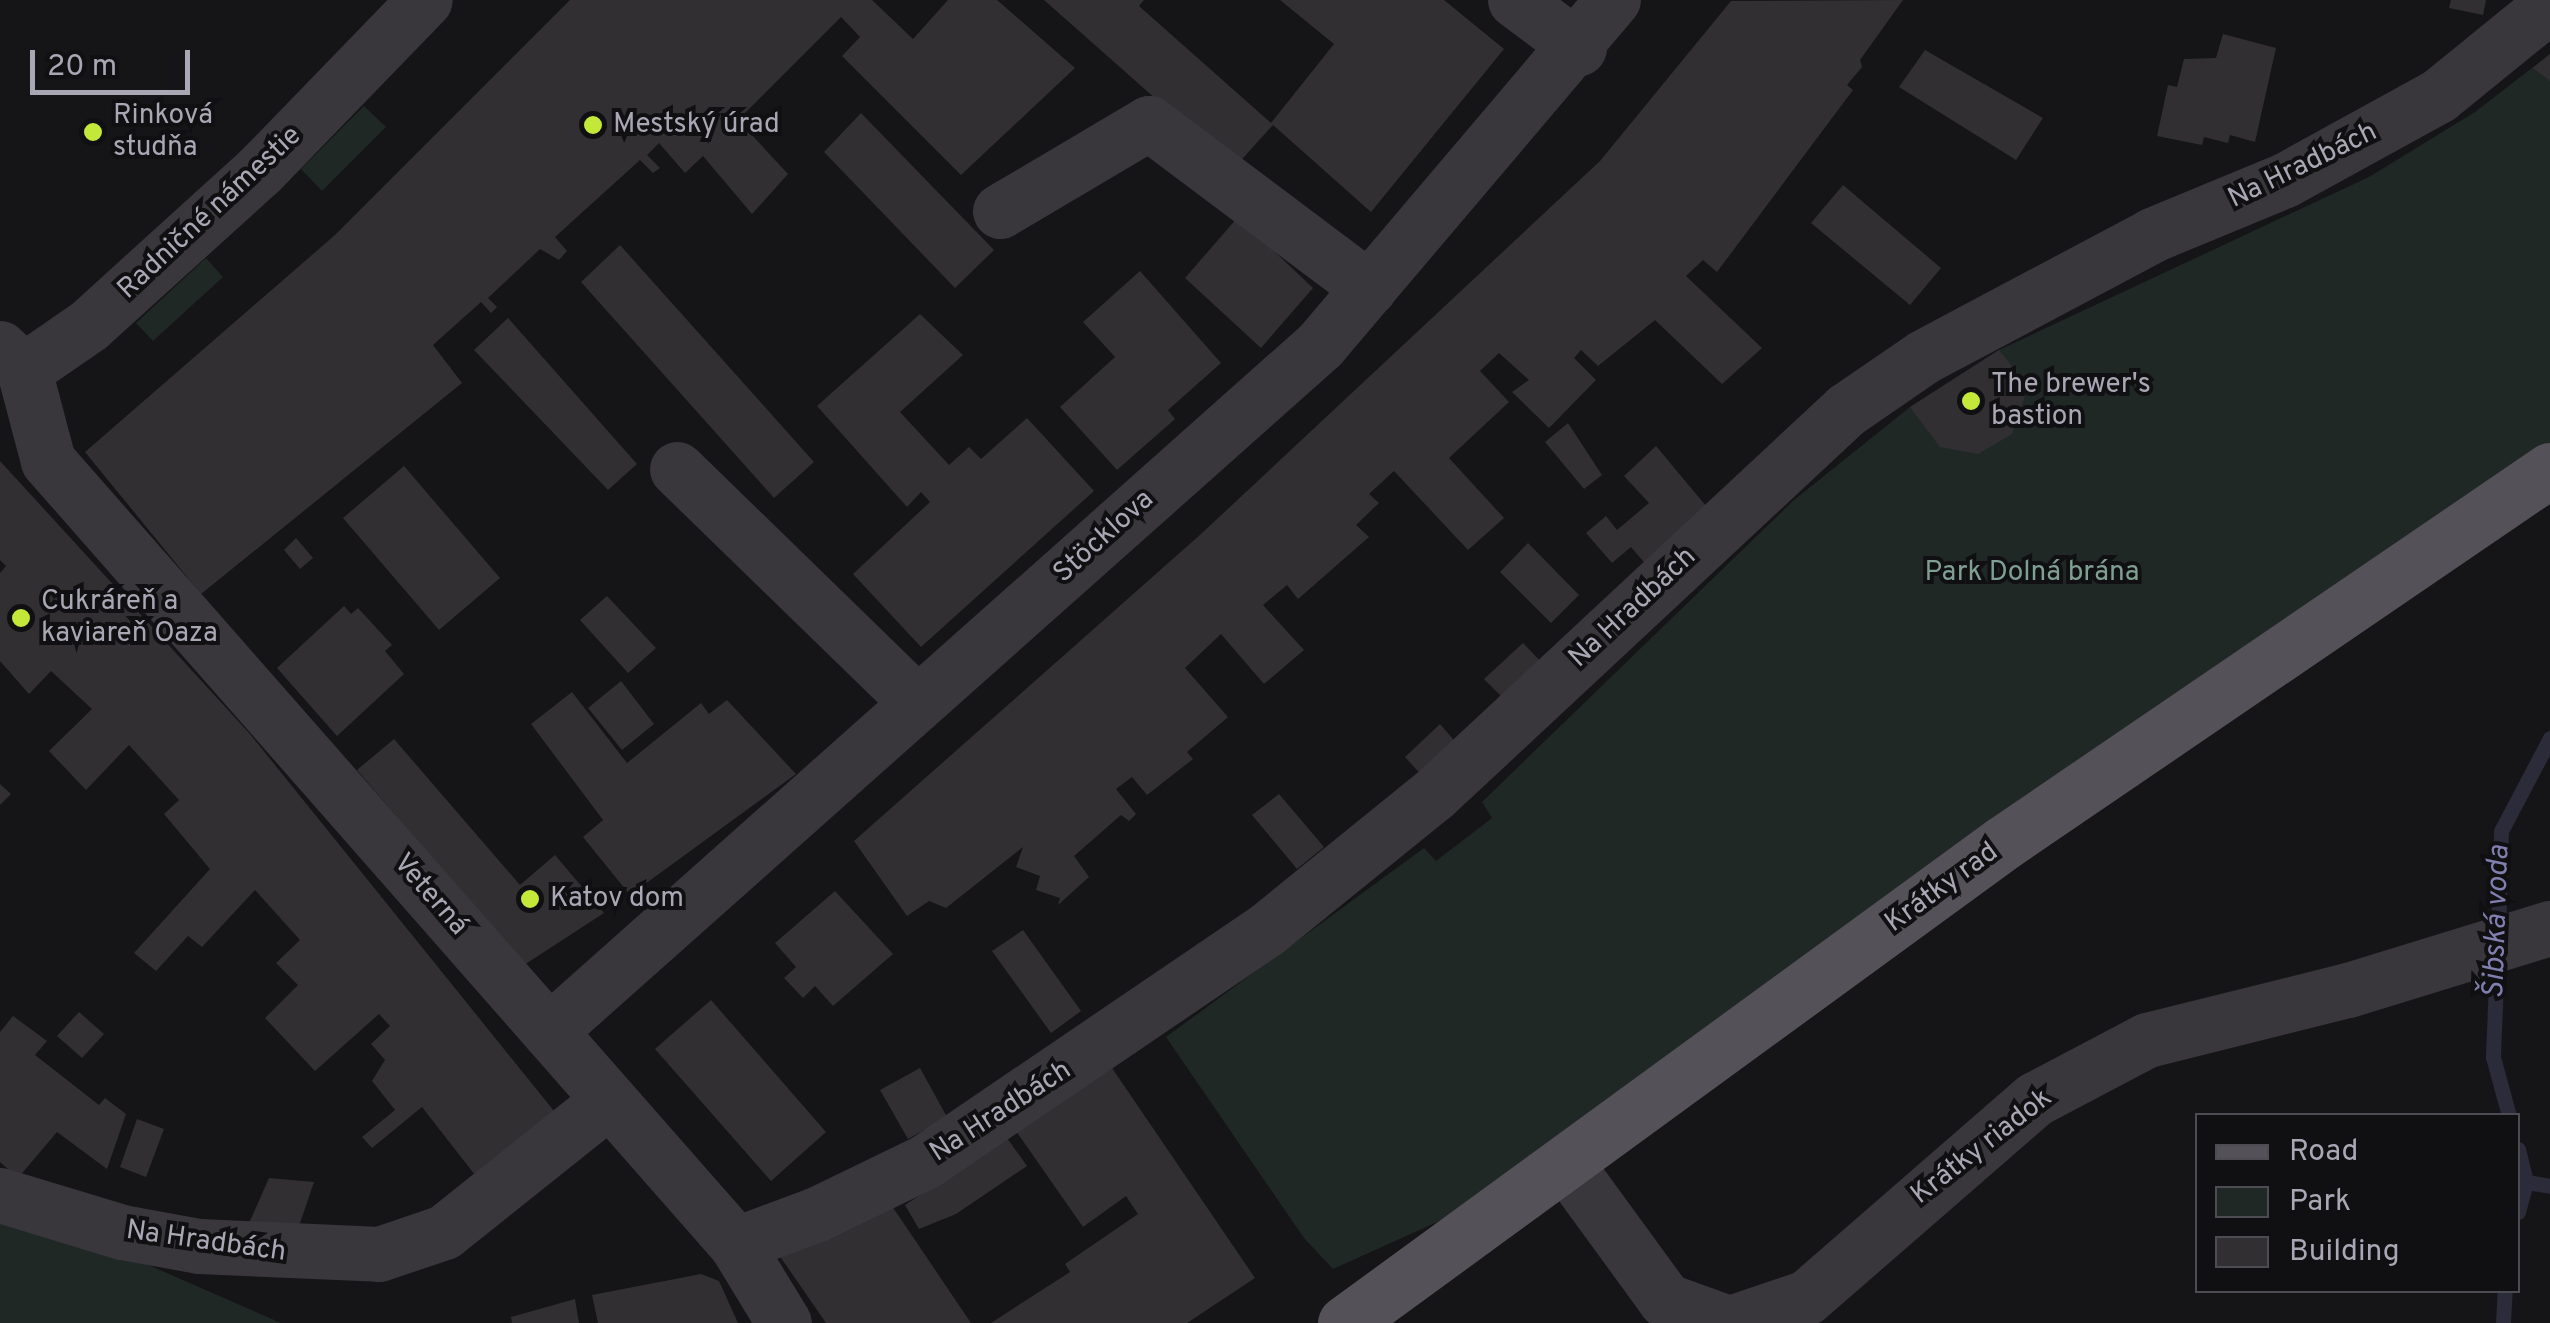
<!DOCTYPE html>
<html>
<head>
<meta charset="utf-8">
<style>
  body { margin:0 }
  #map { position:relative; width:2550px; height:1323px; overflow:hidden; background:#151416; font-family:Overpass,sans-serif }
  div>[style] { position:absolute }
  .green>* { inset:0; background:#202826 }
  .stream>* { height:15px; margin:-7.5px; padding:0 7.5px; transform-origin:7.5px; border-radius:7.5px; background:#2b2b39 }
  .building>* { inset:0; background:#312f32 }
  .minor>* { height:55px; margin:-27.5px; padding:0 27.5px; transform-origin:27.5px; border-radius:27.5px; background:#39373c }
  .major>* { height:55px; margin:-27.5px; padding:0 27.5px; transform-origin:27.5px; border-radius:27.5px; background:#545159 }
  .dots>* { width:28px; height:28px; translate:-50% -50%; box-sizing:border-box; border:5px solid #100f11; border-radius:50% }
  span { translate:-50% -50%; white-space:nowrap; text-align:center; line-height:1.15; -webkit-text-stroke:8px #100f11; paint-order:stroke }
  .poi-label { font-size:28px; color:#aaa7b5 }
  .left { translate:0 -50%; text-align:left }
  .street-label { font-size:28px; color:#aaa7b5 }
  .park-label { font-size:28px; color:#7e9f92 }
  .water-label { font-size:30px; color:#807faf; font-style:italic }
  .legend { position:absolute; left:2195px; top:1113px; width:325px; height:180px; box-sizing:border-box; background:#100f11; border:2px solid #4e4c53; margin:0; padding:12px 18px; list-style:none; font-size:30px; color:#aaa7b5 }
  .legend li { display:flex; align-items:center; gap:20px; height:50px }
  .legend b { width:50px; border:2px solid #4e4c53 }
  .scale { position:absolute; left:30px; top:50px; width:160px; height:45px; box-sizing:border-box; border:5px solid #aaa7b5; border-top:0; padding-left:12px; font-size:30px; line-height:35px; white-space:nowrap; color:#aaa7b5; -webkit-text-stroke:8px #100f11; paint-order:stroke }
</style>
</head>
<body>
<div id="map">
  <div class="green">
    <i style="clip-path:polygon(2550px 54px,2550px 470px,1566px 1164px,1333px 1269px,1304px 1238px,1166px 1037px,1424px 848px,1436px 861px,1492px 818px,1482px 802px,1794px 500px,1910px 407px,1999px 350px,2369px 177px,2475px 112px)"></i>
    <i style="clip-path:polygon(364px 106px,386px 127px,322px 191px,301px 169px)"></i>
    <i style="clip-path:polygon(206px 258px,223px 277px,153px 341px,136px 323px)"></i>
    <i style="clip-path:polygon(0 1223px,144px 1263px,281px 1323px,0 1323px)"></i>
  </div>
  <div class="stream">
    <i style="left:2498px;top:934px;width:103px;rotate:-88.3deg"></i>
    <i style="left:2501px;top:831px;width:105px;rotate:-62.2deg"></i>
    <i style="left:2497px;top:956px;width:101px;rotate:92.3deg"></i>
    <i style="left:2493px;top:1057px;width:61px;rotate:74.8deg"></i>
    <i style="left:2518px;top:1149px;width:34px;rotate:76deg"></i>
    <i style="left:2526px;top:1182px;width:31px;rotate:105deg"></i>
    <i style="left:2526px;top:1182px;width:24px;rotate:9deg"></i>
    <i style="left:2503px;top:1323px;width:33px;rotate:-87deg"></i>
  </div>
  <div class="building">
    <i style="clip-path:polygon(570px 0,872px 0,913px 39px,948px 0,997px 0,1075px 68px,961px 175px,842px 56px,860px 37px,841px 17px,738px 120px,788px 174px,752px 214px,703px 156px,685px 173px,659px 143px,647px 155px,660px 168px,653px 173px,640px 160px,555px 237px,567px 251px,559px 260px,540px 249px,488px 298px,497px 307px,491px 313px,481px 302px,433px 345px,462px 383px,201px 594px,85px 452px,335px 235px)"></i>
    <i style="clip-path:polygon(1044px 0,1144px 0,1139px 6px,1271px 123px,1334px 44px,1280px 0,1444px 0,1504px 49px,1371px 212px,1273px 125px,1234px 168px)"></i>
    <i style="clip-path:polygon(1903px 0,1860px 60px,1862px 67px,1847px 85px,1853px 90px,1717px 272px,1703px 260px,1686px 276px,1762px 348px,1722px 384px,1655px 320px,1598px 366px,1581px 350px,1574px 358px,1596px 380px,1549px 428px,1512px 392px,1529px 380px,1499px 353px,1480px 371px,1509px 402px,1449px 458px,1504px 518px,1468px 550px,1394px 471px,1369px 494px,1379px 503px,1356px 525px,1369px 537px,1298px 599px,1287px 585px,1263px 605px,1304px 650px,1264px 684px,1221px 634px,1185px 668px,1228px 717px,1187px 752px,1193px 759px,1147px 795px,1132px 777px,1116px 789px,1136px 814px,1129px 821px,1121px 815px,1074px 856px,1089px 877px,1058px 905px,1060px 898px,1036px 890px,1040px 876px,1016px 867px,1023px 847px,946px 908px,929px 901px,907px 916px,854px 841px,1201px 534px,1600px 161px,1731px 1px)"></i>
    <i style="clip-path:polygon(2451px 0,2486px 0,2483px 15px,2449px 8px)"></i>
    <i style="clip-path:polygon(2223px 34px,2276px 48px,2255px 142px,2230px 135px,2228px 143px,2204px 137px,2202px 145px,2157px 136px,2168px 85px,2177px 87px,2184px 59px,2216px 58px)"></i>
    <i style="clip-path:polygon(1925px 50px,2043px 118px,2016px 160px,1899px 87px)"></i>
    <i style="clip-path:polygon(2550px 54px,2550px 81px,2533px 68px)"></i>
    <i style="clip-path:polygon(861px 113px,994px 250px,955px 288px,824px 152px)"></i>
    <i style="clip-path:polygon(1843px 185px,1941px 268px,1910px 305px,1811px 223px)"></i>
    <i style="clip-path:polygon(1238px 217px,1313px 288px,1261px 348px,1185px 278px)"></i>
    <i style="clip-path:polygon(620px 245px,814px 462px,774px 498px,581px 282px)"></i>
    <i style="clip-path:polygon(1140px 271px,1221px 363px,1168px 410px,1175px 419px,1117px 470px,1060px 407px,1115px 357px,1083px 322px)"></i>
    <i style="clip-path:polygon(920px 314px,963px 355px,900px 412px,949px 465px,969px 447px,981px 459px,1027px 418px,1094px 491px,921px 647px,853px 574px,930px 502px,921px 492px,907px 507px,817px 406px)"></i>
    <i style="clip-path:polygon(508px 318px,637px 464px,608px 490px,474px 350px)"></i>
    <i style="clip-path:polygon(1999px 350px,2022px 379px,2025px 396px,2012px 434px,1978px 454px,1940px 447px,1910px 407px)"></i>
    <i style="clip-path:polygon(1568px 423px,1602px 475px,1584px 489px,1545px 442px)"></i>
    <i style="clip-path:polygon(1656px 446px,1716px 518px,1654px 574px,1631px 547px,1612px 563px,1586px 533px,1606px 516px,1617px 530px,1649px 503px,1624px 476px)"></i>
    <i style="clip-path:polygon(0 461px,250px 734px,554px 1111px,475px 1175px,422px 1107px,372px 1148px,362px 1137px,395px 1110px,372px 1081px,385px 1060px,371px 1044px,390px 1026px,379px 1014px,315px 1071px,265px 1018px,298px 985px,276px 963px,300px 940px,255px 890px,202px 947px,188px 936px,156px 971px,134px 953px,210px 869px,164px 814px,179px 800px,129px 745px,86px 790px,49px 751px,92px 709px,51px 671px,29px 694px,0 661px,0 573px,6px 566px,0 560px)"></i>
    <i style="clip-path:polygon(404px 466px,500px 578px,439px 630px,343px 518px)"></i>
    <i style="clip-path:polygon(296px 538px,313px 558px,300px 569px,284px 550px)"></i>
    <i style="clip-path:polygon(1528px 543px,1579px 595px,1551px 623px,1500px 572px)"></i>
    <i style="clip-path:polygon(607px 596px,656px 648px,628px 673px,580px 620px)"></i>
    <i style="clip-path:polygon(344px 606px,351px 614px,358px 608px,392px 645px,385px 651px,404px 674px,337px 736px,277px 668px)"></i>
    <i style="clip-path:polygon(1523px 643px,1543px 664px,1505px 700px,1484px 679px)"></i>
    <i style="clip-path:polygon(621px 681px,654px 724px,622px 750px,588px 708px)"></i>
    <i style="clip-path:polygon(572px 692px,627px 763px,701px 703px,709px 714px,727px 700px,796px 774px,630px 895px,583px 837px,603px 820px,531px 724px)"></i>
    <i style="clip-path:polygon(1440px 724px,1459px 746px,1425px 779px,1405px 757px)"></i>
    <i style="clip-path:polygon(394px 739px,520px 885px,555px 855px,604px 913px,524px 965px,357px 770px)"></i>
    <i style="clip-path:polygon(0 784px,11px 794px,0 805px)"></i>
    <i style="clip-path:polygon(1279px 794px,1324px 847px,1297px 869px,1252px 815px)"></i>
    <i style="clip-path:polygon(835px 891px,893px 954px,833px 1006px,815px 986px,803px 998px,784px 978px,796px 967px,775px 943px)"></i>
    <i style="clip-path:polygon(1023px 930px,1081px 1011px,1051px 1033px,992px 951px)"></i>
    <i style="clip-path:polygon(711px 1000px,826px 1132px,771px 1181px,655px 1049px)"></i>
    <i style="clip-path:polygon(79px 1012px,104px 1034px,82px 1058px,57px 1036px)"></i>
    <i style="clip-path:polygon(13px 1016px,47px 1041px,35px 1055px,99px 1105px,105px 1098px,126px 1114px,107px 1169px,57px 1132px,18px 1178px,0 1162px,0 1032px)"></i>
    <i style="clip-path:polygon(920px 1068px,947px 1117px,908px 1139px,880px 1090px)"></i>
    <i style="clip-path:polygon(1112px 1068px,1255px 1278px,1187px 1323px,991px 1323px,1070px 1272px,1065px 1264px,1138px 1214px,1126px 1196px,1083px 1227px,1016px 1131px)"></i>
    <i style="clip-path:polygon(137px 1119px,164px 1129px,146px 1177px,120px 1167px)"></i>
    <i style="clip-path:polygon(1007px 1138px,1027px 1166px,956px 1214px,919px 1229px,905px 1205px)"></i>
    <i style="clip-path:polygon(269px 1178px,314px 1182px,297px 1232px,247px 1228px)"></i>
    <i style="clip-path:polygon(892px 1206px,971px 1323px,826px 1323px,779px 1255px)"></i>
    <i style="clip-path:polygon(701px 1274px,719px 1281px,738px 1323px,598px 1323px,592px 1295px)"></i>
    <i style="clip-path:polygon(575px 1299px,579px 1323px,512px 1323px,511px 1317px)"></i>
  </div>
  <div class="minor">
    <i style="left:1515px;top:0;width:80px;rotate:36.9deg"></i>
    <i style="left:1000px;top:211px;width:173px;rotate:-30.6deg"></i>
    <i style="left:1149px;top:123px;width:275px;rotate:36.9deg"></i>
    <i style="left:0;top:348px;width:33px;rotate:43deg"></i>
    <i style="left:24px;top:370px;width:94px;rotate:75.2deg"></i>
    <i style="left:48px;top:461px;width:1042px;rotate:48.7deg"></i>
    <i style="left:736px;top:1244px;width:92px;rotate:58.7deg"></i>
    <i style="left:24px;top:370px;width:79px;rotate:-34.7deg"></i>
    <i style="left:89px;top:325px;width:229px;rotate:-42.2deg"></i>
    <i style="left:259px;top:171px;width:238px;rotate:-45.9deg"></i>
    <i style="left:677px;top:469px;width:334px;rotate:44.2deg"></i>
    <i style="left:549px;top:1031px;width:1032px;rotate:-41.66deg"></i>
    <i style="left:1320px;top:345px;width:453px;rotate:-49.7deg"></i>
    <i style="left:1566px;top:1164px;width:168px;rotate:53.9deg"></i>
    <i style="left:1665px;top:1300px;width:68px;rotate:19.8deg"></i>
    <i style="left:0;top:1195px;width:127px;rotate:16.9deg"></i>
    <i style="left:122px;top:1232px;width:78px;rotate:10.3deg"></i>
    <i style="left:199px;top:1246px;width:180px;rotate:2.5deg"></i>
    <i style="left:379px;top:1254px;width:69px;rotate:-18.7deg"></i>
    <i style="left:444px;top:1232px;width:208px;rotate:-38.6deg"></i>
    <i style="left:736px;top:1244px;width:86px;rotate:-20.3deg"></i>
    <i style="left:817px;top:1214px;width:121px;rotate:-25.9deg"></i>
    <i style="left:926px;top:1161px;width:411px;rotate:-34.2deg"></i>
    <i style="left:1266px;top:930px;width:215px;rotate:-39deg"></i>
    <i style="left:1433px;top:795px;width:565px;rotate:-42.99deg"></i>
    <i style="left:1846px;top:410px;width:93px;rotate:-34.5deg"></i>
    <i style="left:1923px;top:357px;width:259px;rotate:-28deg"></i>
    <i style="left:2152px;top:235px;width:144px;rotate:-22.5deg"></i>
    <i style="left:2285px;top:180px;width:175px;rotate:-28.8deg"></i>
    <i style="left:2438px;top:96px;width:144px;rotate:-39.1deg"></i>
    <i style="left:1730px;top:1323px;width:81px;rotate:-18.7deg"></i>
    <i style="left:1807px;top:1297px;width:302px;rotate:-41deg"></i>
    <i style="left:2035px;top:1099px;width:127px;rotate:-27.8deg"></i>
    <i style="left:2147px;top:1040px;width:207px;rotate:-14deg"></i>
    <i style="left:2348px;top:990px;width:211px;rotate:-17.1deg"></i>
  </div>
  <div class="major">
    <i style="left:1345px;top:1323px;width:814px;rotate:-36.11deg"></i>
    <i style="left:2003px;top:843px;width:662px;rotate:-34.29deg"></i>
  </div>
  <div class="dots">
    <i style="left:593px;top:125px;background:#c3e83a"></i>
    <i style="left:93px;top:132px;background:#c3e83a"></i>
    <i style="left:1971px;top:401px;background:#c3e83a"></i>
    <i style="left:21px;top:618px;background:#c3e83a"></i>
    <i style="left:530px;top:899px;background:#c3e83a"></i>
  </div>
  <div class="poi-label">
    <span class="left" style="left:113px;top:132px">Rinková<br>studňa</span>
    <span class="left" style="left:613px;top:125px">Mestský úrad</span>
    <span class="left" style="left:1991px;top:401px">The brewer's<br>bastion</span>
    <span class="left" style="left:41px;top:618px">Cukráreň a<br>kaviareň Oaza</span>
    <span class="left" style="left:550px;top:899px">Katov dom</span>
  </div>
  <div class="street-label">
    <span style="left:2303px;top:166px;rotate:-26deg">Na Hradbách</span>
    <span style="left:210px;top:213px;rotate:-43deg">Radničné námestie</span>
    <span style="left:1104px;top:537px;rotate:-42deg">Stöcklova</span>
    <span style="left:1633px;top:608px;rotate:-43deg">Na Hradbách</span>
    <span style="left:1942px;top:888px;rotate:-36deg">Krátky rad</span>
    <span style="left:430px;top:895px;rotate:49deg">Veterná</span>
    <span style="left:1001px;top:1112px;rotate:-33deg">Na Hradbách</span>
    <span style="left:1982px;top:1147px;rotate:-38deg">Krátky riadok</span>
    <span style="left:206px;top:1242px;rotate:8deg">Na Hradbách</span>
  </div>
  <div class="park-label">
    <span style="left:2032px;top:573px">Park Dolná brána</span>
  </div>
  <div class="water-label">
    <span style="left:2498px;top:922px;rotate:-88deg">Šibská voda</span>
  </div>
  <ul class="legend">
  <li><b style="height:12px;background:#545159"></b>Road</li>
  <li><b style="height:28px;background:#202826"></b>Park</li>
  <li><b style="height:28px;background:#312f32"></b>Building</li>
  </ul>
  <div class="scale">20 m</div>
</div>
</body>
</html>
